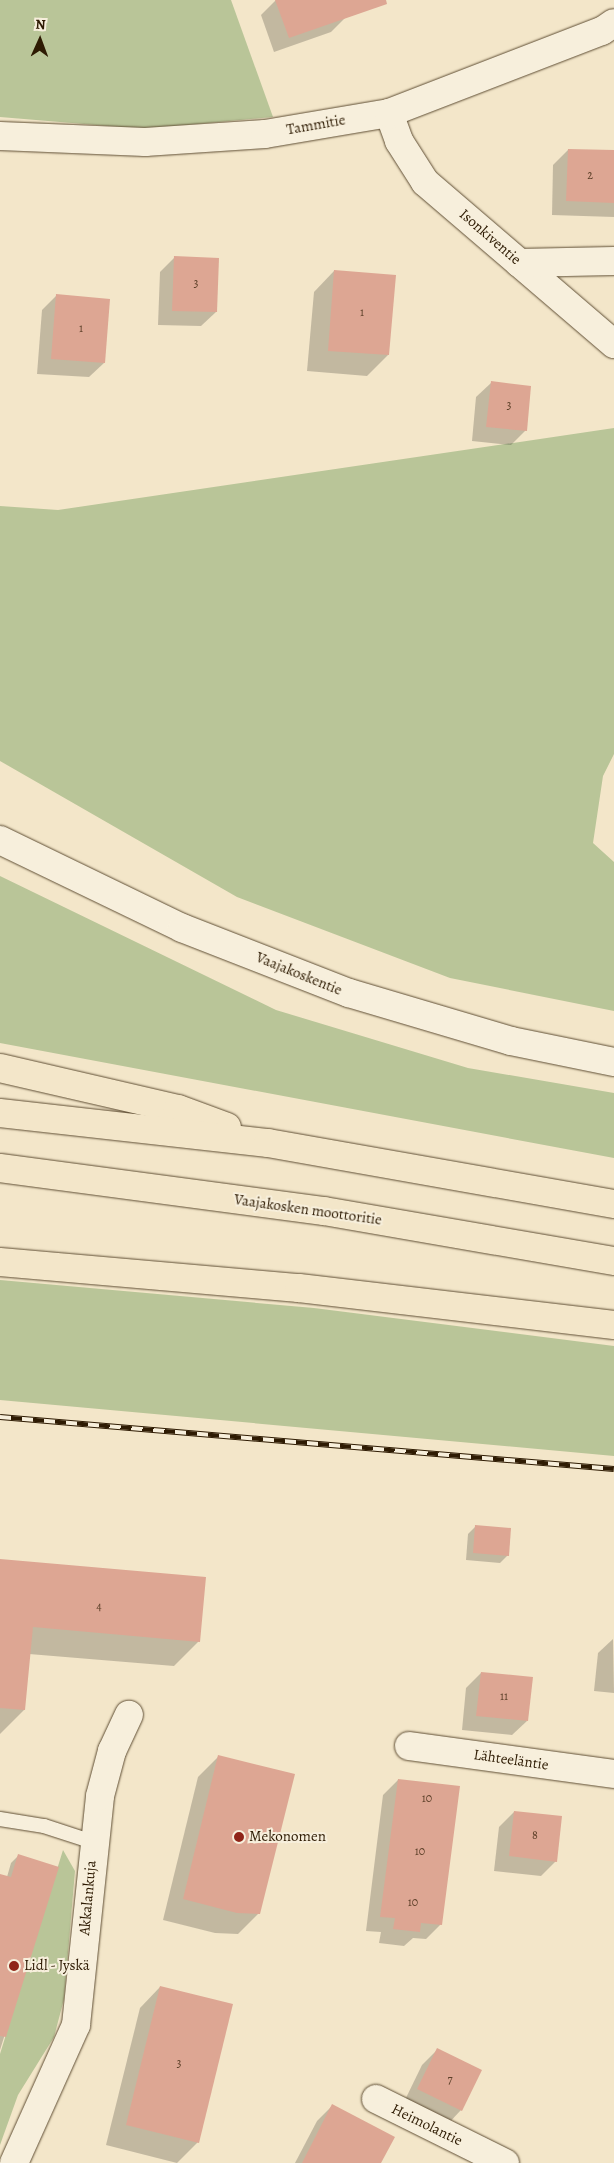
<!DOCTYPE html>
<html>
<head>
<meta charset="utf-8">
<style>
  body { margin:0 }
  #map { position:relative; width:614px; height:2163px; overflow:hidden; background:#f3e6c9; font-family:Alegreya,serif }
  div>[style] { position:absolute }
  .green>* { inset:0; background:#b9c598 }
  .shadow>* { inset:0; background:#0003 }
  .building>* { inset:0; background:#dda693 }
  .roads { filter:drop-shadow(0 0 1px #5f4e34) drop-shadow(0 0 1px #5f4e34) }
  .lane>* { height:14px; margin:-7px; padding:0 7px; transform-origin:7px; border-radius:7px; background:#f7efdc }
  .street>* { height:28px; margin:-14px; padding:0 14px; transform-origin:14px; border-radius:14px; background:#f7efdc }
  .secondary>* { height:28px; margin:-14px; padding:0 14px; transform-origin:14px; border-radius:14px; background:#f7efdc }
  .highway>* { height:28px; margin:-14px; padding:0 14px; transform-origin:14px; border-radius:14px; background:#f3e6c9 }
  .rail>* { height:5.5px; margin-top:-2.75px; transform-origin:0; background:repeating-linear-gradient(90deg,#f7efdc 0 11px,#2e1b03 0 22px); box-sizing:border-box; border-block:1px solid #2e1b03 }
  .dots>* { width:14px; height:14px; translate:-50% -50%; box-sizing:border-box; border:2px solid #f7efdc; border-radius:50% }
  span { translate:-50% -50%; white-space:nowrap; text-align:center; line-height:1.15; -webkit-text-stroke:4px #f7efdc; paint-order:stroke }
  .number-label { font-size:12px; color:#5a3e27 }
  .number-label span { -webkit-text-stroke-width:0 }
  .street-label { font-size:15px; color:#2e1b03 }
  .poi-label { font-size:15px; color:#2e1b03 }
  .left { translate:0 -50%; text-align:left }
  .north { position:absolute; left:15px; top:15px; width:50px; height:50px; -webkit-text-stroke:4px #f7efdc; paint-order:stroke; rotate:2deg; font-size:14px; font-weight:700; line-height:20px; text-align:center; color:#2e1b03 }
  .north::after { content:''; display:block; margin:auto; width:18px; height:22px; background:#2e1b03; clip-path:polygon(50% 0,100% 100%,50% 72%,0 100%) }
</style>
</head>
<body>
<div id="map">
  <div class="green">
    <i style="clip-path:polygon(0 0,231px 0,273px 117px,144px 129px,0 117px)"></i>
    <i style="clip-path:polygon(614px 428px,614px 754px,603px 776px,593px 843px,614px 862px,614px 1011px,450px 978px,237px 897px,0 761px,0 506px,58px 510px)"></i>
    <i style="clip-path:polygon(0 876px,276px 1010px,468px 1068px,614px 1093px,614px 1158px,0 1043px)"></i>
    <i style="clip-path:polygon(0 1280px,314px 1308px,614px 1346px,614px 1456px,0 1400px)"></i>
    <i style="clip-path:polygon(63px 1850px,75px 1871px,64px 1999px,54px 2037px,18px 2095px,0 2145px,0 2054px)"></i>
  </div>
  <div class="shadow">
    <i style="clip-path:polygon(276px 0,340px 0,346px 17px,331px 32px,274px 52px,261px 15px)"></i>
    <i style="clip-path:polygon(568px 150px,614px 152px,614px 217px,552px 215px,553px 165px)"></i>
    <i style="clip-path:polygon(174px 258px,216px 312px,201px 326px,158px 325px,160px 272px)"></i>
    <i style="clip-path:polygon(334px 271px,388px 355px,367px 376px,307px 371px,314px 292px)"></i>
    <i style="clip-path:polygon(57px 295px,104px 363px,89px 377px,37px 374px,42px 310px)"></i>
    <i style="clip-path:polygon(491px 383px,526px 430px,511px 445px,472px 441px,476px 397px)"></i>
    <i style="clip-path:polygon(475px 1527px,508px 1555px,500px 1563px,466px 1560px,468px 1534px)"></i>
    <i style="clip-path:polygon(0 1560px,199px 1641px,174px 1666px,29px 1654px,24px 1710px,0 1734px)"></i>
    <i style="clip-path:polygon(613px 1639px,614px 1693px,594px 1691px,598px 1653px)"></i>
    <i style="clip-path:polygon(481px 1673px,527px 1721px,512px 1735px,462px 1730px,466px 1688px)"></i>
    <i style="clip-path:polygon(219px 1756px,259px 1913px,238px 1934px,215px 1933px,163px 1920px,198px 1777px)"></i>
    <i style="clip-path:polygon(398px 1780px,441px 1924px,426px 1939px,413px 1938px,404px 1946px,379px 1943px,381px 1932px,366px 1931px,383px 1795px)"></i>
    <i style="clip-path:polygon(514px 1812px,556px 1861px,541px 1876px,494px 1871px,499px 1827px)"></i>
    <i style="clip-path:polygon(19px 1855px,57px 1868px,0 2050px,0 1875px,7px 1877px,11px 1863px)"></i>
    <i style="clip-path:polygon(160px 1987px,198px 2142px,177px 2163px,106px 2145px,140px 2008px)"></i>
    <i style="clip-path:polygon(437px 2050px,461px 2110px,447px 2125px,403px 2104px,422px 2065px)"></i>
    <i style="clip-path:polygon(332px 2106px,380px 2163px,295px 2163px,317px 2121px)"></i>
  </div>
  <div class="building">
    <i style="clip-path:polygon(275px 0,386px 0,387px 4px,289px 38px)"></i>
    <i style="clip-path:polygon(568px 149px,614px 150px,614px 203px,566px 201px)"></i>
    <i style="clip-path:polygon(174px 256px,219px 258px,217px 312px,172px 311px)"></i>
    <i style="clip-path:polygon(334px 270px,396px 275px,389px 355px,328px 351px)"></i>
    <i style="clip-path:polygon(56px 294px,110px 299px,105px 363px,51px 359px)"></i>
    <i style="clip-path:polygon(491px 381px,531px 386px,527px 431px,486px 427px)"></i>
    <i style="clip-path:polygon(475px 1525px,511px 1528px,509px 1556px,473px 1553px)"></i>
    <i style="clip-path:polygon(0 1559px,206px 1577px,200px 1642px,33px 1627px,25px 1710px,0 1708px)"></i>
    <i style="clip-path:polygon(481px 1672px,533px 1677px,528px 1721px,476px 1716px)"></i>
    <i style="clip-path:polygon(218px 1755px,295px 1774px,260px 1914px,237px 1913px,183px 1899px)"></i>
    <i style="clip-path:polygon(398px 1779px,460px 1786px,442px 1925px,421px 1923px,420px 1932px,393px 1929px,395px 1918px,380px 1917px)"></i>
    <i style="clip-path:polygon(514px 1811px,562px 1816px,557px 1862px,509px 1856px)"></i>
    <i style="clip-path:polygon(18px 1854px,59px 1867px,6px 2037px,0 2036px,0 1874px,11px 1877px)"></i>
    <i style="clip-path:polygon(160px 1986px,233px 2004px,199px 2143px,126px 2125px)"></i>
    <i style="clip-path:polygon(437px 2048px,482px 2070px,462px 2111px,417px 2089px)"></i>
    <i style="clip-path:polygon(332px 2104px,395px 2137px,381px 2163px,302px 2163px)"></i>
  </div>
  <div class="roads">
    <div class="lane">
      <i style="left:0;top:1819px;width:45px;rotate:9deg"></i>
      <i style="left:44px;top:1826px;width:52px;rotate:18.1deg"></i>
    </div>
    <div class="street">
      <i style="left:389px;top:113px;width:30px;rotate:70deg"></i>
      <i style="left:399px;top:141px;width:49px;rotate:57.6deg"></i>
      <i style="left:425px;top:182px;width:249px;rotate:40.6deg"></i>
      <i style="left:519px;top:263px;width:95px;rotate:-1.2deg"></i>
      <i style="left:409px;top:1746px;width:207px;rotate:7.8deg"></i>
      <i style="left:376px;top:2099px;width:144px;rotate:26.4deg"></i>
      <i style="left:14px;top:2163px;width:151px;rotate:-65.8deg"></i>
      <i style="left:76px;top:2025px;width:230px;rotate:-84deg"></i>
      <i style="left:100px;top:1796px;width:47px;rotate:-75.1deg"></i>
      <i style="left:112px;top:1751px;width:40px;rotate:-65deg"></i>
    </div>
    <div class="secondary">
      <i style="left:0;top:136px;width:145px;rotate:2.4deg"></i>
      <i style="left:145px;top:142px;width:120px;rotate:-3.8deg"></i>
      <i style="left:265px;top:134px;width:126px;rotate:-9.6deg"></i>
      <i style="left:389px;top:113px;width:228px;rotate:-21.1deg"></i>
      <i style="left:602px;top:31px;width:14px;rotate:-34deg"></i>
      <i style="left:0;top:840px;width:202px;rotate:25.8deg"></i>
      <i style="left:182px;top:928px;width:179px;rotate:21.3deg"></i>
      <i style="left:349px;top:993px;width:169px;rotate:16.5deg"></i>
      <i style="left:511px;top:1041px;width:105px;rotate:11.5deg"></i>
    </div>
    <div class="highway">
      <i style="left:0;top:1068px;width:183px;rotate:13deg"></i>
      <i style="left:178px;top:1109px;width:52px;rotate:20.2deg"></i>
      <i style="left:0;top:1113px;width:270px;rotate:6.4deg"></i>
      <i style="left:268px;top:1143px;width:351px;rotate:10deg"></i>
      <i style="left:0;top:1168px;width:327px;rotate:7.6deg"></i>
      <i style="left:324px;top:1211px;width:294px;rotate:9.8deg"></i>
      <i style="left:0;top:1262px;width:300px;rotate:5deg"></i>
      <i style="left:299px;top:1288px;width:317px;rotate:6.7deg"></i>
    </div>
  </div>
  <div class="rail">
    <i style="left:0;top:1417px;width:616px;rotate:4.84deg"></i>
  </div>
  <div class="dots">
    <i style="left:239px;top:1837px;background:#8f2418"></i>
    <i style="left:14px;top:1966px;background:#8f2418"></i>
  </div>
  <div class="number-label">
    <span style="left:590px;top:176px">2</span>
    <span style="left:196px;top:284px">3</span>
    <span style="left:362px;top:313px">1</span>
    <span style="left:81px;top:329px">1</span>
    <span style="left:509px;top:406px">3</span>
    <span style="left:99px;top:1607px">4</span>
    <span style="left:504px;top:1697px">11</span>
    <span style="left:427px;top:1799px">10</span>
    <span style="left:535px;top:1836px">8</span>
    <span style="left:420px;top:1852px">10</span>
    <span style="left:413px;top:1903px">10</span>
    <span style="left:179px;top:2064px">3</span>
    <span style="left:450px;top:2080px">7</span>
  </div>
  <div class="street-label">
    <span style="left:316px;top:125px;rotate:-10deg">Tammitie</span>
    <span style="left:490px;top:237px;rotate:41deg">Isonkiventie</span>
    <span style="left:299px;top:974px;rotate:22deg">Vaajakoskentie</span>
    <span style="left:308px;top:1210px;rotate:8deg">Vaajakosken moottoritie</span>
    <span style="left:511px;top:1760px;rotate:8deg">Lähteeläntie</span>
    <span style="left:88px;top:1898px;rotate:-85deg">Akkalankuja</span>
    <span style="left:427px;top:2125px;rotate:26deg">Heimolantie</span>
  </div>
  <div class="poi-label">
    <span class="left" style="left:249px;top:1837px">Mekonomen</span>
    <span class="left" style="left:24px;top:1966px">Lidl - Jyskä</span>
  </div>
  <div class="north">N</div>
</div>
</body>
</html>
